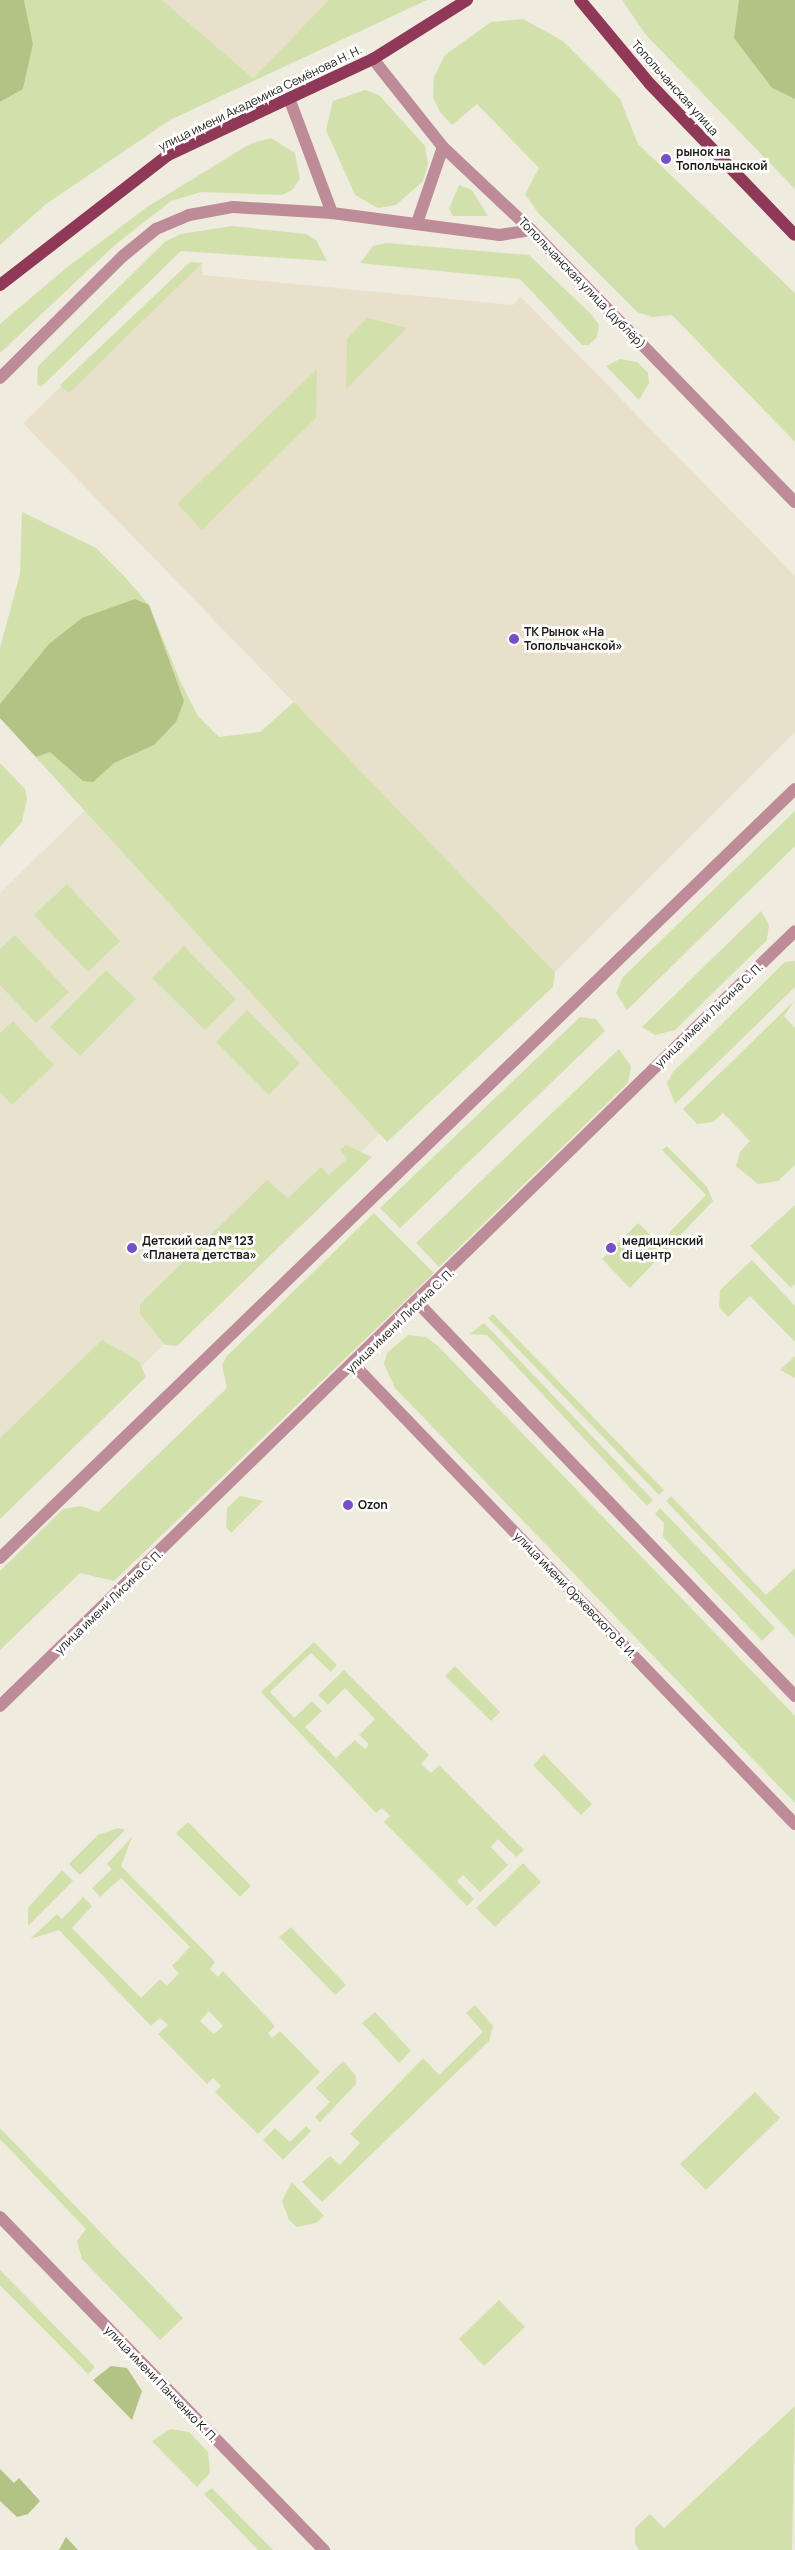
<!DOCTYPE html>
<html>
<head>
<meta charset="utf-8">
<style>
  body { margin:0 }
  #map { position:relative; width:795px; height:2550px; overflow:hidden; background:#efebde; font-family:Manrope,sans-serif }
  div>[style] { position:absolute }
  .commercial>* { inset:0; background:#e9e0cb }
  .built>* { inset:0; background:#e8e3ce }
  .green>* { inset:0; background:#d2e1ac }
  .forest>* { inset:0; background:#b2c385 }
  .minor>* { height:12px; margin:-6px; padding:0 6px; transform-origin:6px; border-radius:6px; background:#be8b99 }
  .major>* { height:12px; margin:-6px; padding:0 6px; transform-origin:6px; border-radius:6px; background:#8f3857 }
  .dots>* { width:14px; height:14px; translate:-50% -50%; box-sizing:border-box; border:2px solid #fff; border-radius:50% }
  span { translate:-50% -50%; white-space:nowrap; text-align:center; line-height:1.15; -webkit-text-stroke:5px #fff; paint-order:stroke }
  .street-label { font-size:12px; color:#1c1b17 }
  .poi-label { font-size:12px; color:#1c1b17; font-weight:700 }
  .left { translate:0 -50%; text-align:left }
</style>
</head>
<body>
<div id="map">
  <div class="commercial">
    <i style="clip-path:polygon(162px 0,329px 0,253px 78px)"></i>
    <i style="clip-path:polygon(190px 262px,202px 263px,203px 275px,513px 305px,521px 297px,795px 576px,795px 732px,555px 972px,23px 423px)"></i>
  </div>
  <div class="built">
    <i style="clip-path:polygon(85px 810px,390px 1124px,0 1504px,0 893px)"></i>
  </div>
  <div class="green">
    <i style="clip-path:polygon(24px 0,162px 0,253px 78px,329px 0,427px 0,170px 120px,46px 204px,0 245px,0 102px,23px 89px,33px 44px)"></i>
    <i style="clip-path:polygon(622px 0,739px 0,735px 38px,772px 88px,795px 99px,795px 189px,646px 35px)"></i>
    <i style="clip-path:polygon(523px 19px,563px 41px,620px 99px,638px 144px,795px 293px,795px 442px,672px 315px,652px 317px,637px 312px,539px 214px,525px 194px,539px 168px,477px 104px,452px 125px,440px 112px,433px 98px,434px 77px,445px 55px,491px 22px)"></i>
    <i style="clip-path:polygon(365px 90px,379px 95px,425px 146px,428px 163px,423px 181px,396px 205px,378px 208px,355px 195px,326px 130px,333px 101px)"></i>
    <i style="clip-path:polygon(271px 138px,295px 153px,300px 179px,292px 190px,282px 195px,201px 192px,171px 201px,115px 245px,0 353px,0 324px,66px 268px,147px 207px,250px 144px)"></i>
    <i style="clip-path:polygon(459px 185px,472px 190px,488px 216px,453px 216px,449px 209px)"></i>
    <i style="clip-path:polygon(232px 226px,306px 234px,316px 240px,327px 261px,181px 251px,41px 387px,37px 384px,38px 366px,166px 241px,181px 234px)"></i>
    <i style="clip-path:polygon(386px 243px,529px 255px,591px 314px,599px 325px,597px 337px,589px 345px,582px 345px,520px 279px,360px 263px,373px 246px)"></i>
    <i style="clip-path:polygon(190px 262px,202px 263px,69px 393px,60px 385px)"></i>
    <i style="clip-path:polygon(367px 318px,407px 328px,346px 389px,347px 339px)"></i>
    <i style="clip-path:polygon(620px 359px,637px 362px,648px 373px,649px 383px,639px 400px,606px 366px)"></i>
    <i style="clip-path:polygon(317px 369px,316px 418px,202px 530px,177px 504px)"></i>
    <i style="clip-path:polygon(22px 512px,96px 548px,124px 576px,149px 605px,181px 683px,198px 716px,219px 737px,260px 732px,294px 702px,555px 972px,553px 987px,387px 1142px,0 718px,0 648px,20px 574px)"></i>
    <i style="clip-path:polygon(0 763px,25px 789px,27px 798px,22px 822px,0 847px)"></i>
    <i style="clip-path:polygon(795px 811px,795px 846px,627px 1010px,616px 993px,623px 977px)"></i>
    <i style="clip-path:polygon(67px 884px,120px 941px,88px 972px,34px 915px)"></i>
    <i style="clip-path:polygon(761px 911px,769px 925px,767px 940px,675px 1030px,655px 1035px,642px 1027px)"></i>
    <i style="clip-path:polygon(15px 935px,69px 992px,36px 1023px,0 985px,0 949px)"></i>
    <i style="clip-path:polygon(184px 946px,236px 999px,205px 1030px,152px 978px)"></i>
    <i style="clip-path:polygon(795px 961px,795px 987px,675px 1104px,667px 1083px,673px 1072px,785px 962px)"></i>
    <i style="clip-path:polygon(106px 970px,136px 999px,80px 1056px,50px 1027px)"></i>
    <i style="clip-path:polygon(795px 1000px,784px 1016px,795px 1028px,795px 1165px,778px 1181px,758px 1184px,736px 1166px,740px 1152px,750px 1141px,723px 1113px,713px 1122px,697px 1124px,683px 1109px)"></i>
    <i style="clip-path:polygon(247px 1010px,300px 1063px,269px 1095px,216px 1042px)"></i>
    <i style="clip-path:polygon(580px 1017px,596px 1019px,605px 1031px,400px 1228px,380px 1208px)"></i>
    <i style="clip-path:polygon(13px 1021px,54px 1065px,12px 1105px,0 1092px,0 1033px)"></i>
    <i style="clip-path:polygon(619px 1049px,631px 1066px,628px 1083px,439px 1267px,416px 1243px)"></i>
    <i style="clip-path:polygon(346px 1145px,372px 1157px,177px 1346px,165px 1345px,140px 1314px,140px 1304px,267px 1180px,288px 1198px,321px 1167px,329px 1175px,347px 1159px,340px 1150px)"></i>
    <i style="clip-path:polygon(667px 1146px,707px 1187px,713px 1201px,630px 1288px,602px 1259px,638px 1223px,659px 1243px,706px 1195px,662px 1150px)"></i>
    <i style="clip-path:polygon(795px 1205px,795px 1284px,791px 1288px,750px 1246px)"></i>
    <i style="clip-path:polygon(374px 1213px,434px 1273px,114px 1581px,80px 1573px,0 1650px,0 1571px,63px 1509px,81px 1506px,98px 1512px,227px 1388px,222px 1365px,227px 1356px)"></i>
    <i style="clip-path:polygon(752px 1260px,795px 1306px,795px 1342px,750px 1296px,728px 1317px,719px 1307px,720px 1290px)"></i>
    <i style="clip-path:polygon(493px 1314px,664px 1490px,659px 1495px,488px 1318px)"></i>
    <i style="clip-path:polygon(484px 1323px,653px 1500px,647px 1506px,487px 1335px,470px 1334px)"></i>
    <i style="clip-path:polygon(408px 1335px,426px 1337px,438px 1346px,795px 1716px,795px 1803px,395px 1388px,384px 1364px,387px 1353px)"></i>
    <i style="clip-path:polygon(102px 1340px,139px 1361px,146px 1377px,0 1519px,0 1438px)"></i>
    <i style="clip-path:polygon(795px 1356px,795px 1378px,780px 1370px)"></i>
    <i style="clip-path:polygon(240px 1496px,263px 1501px,231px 1533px,226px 1527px,227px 1508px)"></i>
    <i style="clip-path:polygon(671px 1496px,766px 1595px,795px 1568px,795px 1637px,666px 1501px)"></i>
    <i style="clip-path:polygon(660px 1508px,775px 1628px,762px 1641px,663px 1537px,664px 1523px,655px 1514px)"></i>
    <i style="clip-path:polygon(314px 1642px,337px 1665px,331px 1672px,311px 1653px,270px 1692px,294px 1718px,312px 1701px,322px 1711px,305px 1727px,336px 1758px,355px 1740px,365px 1749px,369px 1744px,359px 1735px,375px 1719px,345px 1688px,328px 1705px,318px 1695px,344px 1670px,429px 1755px,421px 1764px,431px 1773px,439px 1765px,524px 1850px,516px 1857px,498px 1839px,491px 1847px,508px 1865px,480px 1892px,463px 1875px,457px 1881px,474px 1899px,467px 1906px,384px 1822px,390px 1816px,382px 1808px,376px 1813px,261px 1692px)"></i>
    <i style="clip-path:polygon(455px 1666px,500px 1712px,491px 1721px,445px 1676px)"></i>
    <i style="clip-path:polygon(544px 1754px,592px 1804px,581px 1815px,533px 1765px)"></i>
    <i style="clip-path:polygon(188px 1822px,251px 1886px,240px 1897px,176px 1833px)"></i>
    <i style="clip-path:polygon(118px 1828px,125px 1830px,80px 1875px,69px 1864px,98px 1835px)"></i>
    <i style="clip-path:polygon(evenodd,132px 1837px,121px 1866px,215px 1962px,210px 1969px,218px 1977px,223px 1971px,275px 2026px,268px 2033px,272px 2038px,280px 2031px,320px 2072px,258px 2134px,215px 2092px,221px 2086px,213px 2078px,207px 2084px,158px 2034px,168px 2025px,160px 2018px,151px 2026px,59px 1930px,30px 1939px,57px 1914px,62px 1919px,83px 1897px,92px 1906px,72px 1928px,141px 1998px,160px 1979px,167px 1986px,179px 1973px,172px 1966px,190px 1947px,121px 1878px,100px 1897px,92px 1888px,112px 1869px,107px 1864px,132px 1837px,209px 2011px,223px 2026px,214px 2034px,200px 2021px,209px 2011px)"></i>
    <i style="clip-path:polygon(523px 1863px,541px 1882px,495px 1927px,476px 1908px)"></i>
    <i style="clip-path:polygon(62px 1870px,73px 1881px,28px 1926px,28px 1908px)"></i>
    <i style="clip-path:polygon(291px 1927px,346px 1985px,335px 1995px,279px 1937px)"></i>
    <i style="clip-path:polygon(475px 2005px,493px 2026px,489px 2041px,322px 2202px,302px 2182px,330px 2156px,340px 2165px,360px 2143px,350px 2134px,423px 2058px,439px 2075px,483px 2032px,466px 2013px)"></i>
    <i style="clip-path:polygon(375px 2012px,411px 2051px,399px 2063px,362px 2023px)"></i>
    <i style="clip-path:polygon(343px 2061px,356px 2076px,356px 2084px,320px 2122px,315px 2117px,330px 2102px,316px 2088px)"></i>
    <i style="clip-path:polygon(755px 2092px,780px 2118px,706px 2190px,680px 2164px)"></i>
    <i style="clip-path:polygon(306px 2126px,311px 2131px,283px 2160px,263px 2140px,275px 2128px,290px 2142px)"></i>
    <i style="clip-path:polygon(0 2128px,183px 2318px,160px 2340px,82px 2259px,77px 2241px,86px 2229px,0 2139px)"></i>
    <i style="clip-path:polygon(292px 2182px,324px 2216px,316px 2223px,297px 2227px,289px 2220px,282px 2201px)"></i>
    <i style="clip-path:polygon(0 2270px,95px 2367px,88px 2374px,0 2285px)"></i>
    <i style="clip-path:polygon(499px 2300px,525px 2327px,484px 2366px,459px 2339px)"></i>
    <i style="clip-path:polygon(795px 2406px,792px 2550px,639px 2550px,635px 2544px,635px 2528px,650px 2514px,664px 2528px)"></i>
    <i style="clip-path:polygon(170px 2429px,189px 2432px,208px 2452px,210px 2473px,197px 2487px,152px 2441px)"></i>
    <i style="clip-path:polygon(212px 2488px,273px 2550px,258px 2550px,204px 2494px)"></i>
  </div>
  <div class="forest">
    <i style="clip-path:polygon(0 0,24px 0,33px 44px,23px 89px,0 102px)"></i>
    <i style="clip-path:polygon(739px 0,795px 0,795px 99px,772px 88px,734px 38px)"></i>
    <i style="clip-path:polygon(135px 599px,149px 605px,184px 701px,176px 722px,154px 745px,114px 763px,93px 782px,83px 781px,50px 752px,36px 757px,0 718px,0 704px,49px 644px,82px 618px)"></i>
    <i style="clip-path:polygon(111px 2366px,127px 2368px,142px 2391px,132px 2420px,93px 2380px)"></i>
    <i style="clip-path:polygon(0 2469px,14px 2483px,19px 2478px,40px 2501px,28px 2514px,17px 2517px,0 2501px)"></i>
    <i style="clip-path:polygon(66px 2537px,78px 2550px,59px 2550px)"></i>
  </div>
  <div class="minor">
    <i style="left:373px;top:59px;width:112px;rotate:51.5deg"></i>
    <i style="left:443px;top:147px;width:121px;rotate:43.3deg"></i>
    <i style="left:531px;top:230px;width:379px;rotate:45.9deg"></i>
    <i style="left:289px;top:98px;width:123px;rotate:69.5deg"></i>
    <i style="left:417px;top:223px;width:80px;rotate:-71.1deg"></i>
    <i style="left:0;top:378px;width:173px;rotate:-44.8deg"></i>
    <i style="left:123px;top:256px;width:43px;rotate:-39.3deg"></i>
    <i style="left:156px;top:229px;width:36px;rotate:-23deg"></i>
    <i style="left:189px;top:215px;width:45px;rotate:-10.3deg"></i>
    <i style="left:233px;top:207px;width:99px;rotate:3.5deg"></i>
    <i style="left:332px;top:213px;width:169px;rotate:7.5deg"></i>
    <i style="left:500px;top:235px;width:31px;rotate:-9deg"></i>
    <i style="left:418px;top:1303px;width:545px;rotate:46.19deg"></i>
    <i style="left:354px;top:1365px;width:637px;rotate:46.15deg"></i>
    <i style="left:0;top:1558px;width:1106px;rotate:-44.05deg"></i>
    <i style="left:0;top:1706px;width:1110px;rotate:-44.27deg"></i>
    <i style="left:0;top:2217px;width:465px;rotate:45.8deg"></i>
  </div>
  <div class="major">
    <i style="left:580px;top:0;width:109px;rotate:50.2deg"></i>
    <i style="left:650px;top:84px;width:209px;rotate:46.2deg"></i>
    <i style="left:0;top:285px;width:212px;rotate:-37.7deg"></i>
    <i style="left:168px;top:155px;width:226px;rotate:-25.1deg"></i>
    <i style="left:373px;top:59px;width:111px;rotate:-32.1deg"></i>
  </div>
  <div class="dots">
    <i style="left:666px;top:159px;background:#7750c9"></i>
    <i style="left:514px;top:639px;background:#7750c9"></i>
    <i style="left:132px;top:1248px;background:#7750c9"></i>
    <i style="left:611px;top:1248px;background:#7750c9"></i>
    <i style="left:348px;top:1505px;background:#7750c9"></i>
  </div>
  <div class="street-label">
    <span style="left:675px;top:88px;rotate:48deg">Топольчанская улица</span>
    <span style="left:260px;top:98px;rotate:-26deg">улица имени Академика Семёнова Н. Н.</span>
    <span style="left:582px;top:283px;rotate:46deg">Топольчанская улица (дублёр)</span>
    <span style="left:709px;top:1015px;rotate:-44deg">улица имени Лисина С. П.</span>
    <span style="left:400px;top:1321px;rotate:-44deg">улица имени Лисина С. П.</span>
    <span style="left:575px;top:1595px;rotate:46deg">улица имени Оржевского В. И.</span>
    <span style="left:109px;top:1602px;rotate:-44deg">улица имени Лисина С. П.</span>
    <span style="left:161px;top:2384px;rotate:46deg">улица имени Панченко К. П.</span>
  </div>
  <div class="poi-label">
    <span class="left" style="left:676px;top:159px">рынок на<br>Топольчанской</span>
    <span class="left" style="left:524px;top:639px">ТК Рынок «На<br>Топольчанской»</span>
    <span class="left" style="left:142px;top:1248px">Детский сад № 123<br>«Планета детства»</span>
    <span class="left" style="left:622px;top:1248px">медицинский<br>di центр</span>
    <span class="left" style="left:358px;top:1505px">Ozon</span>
  </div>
</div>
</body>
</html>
